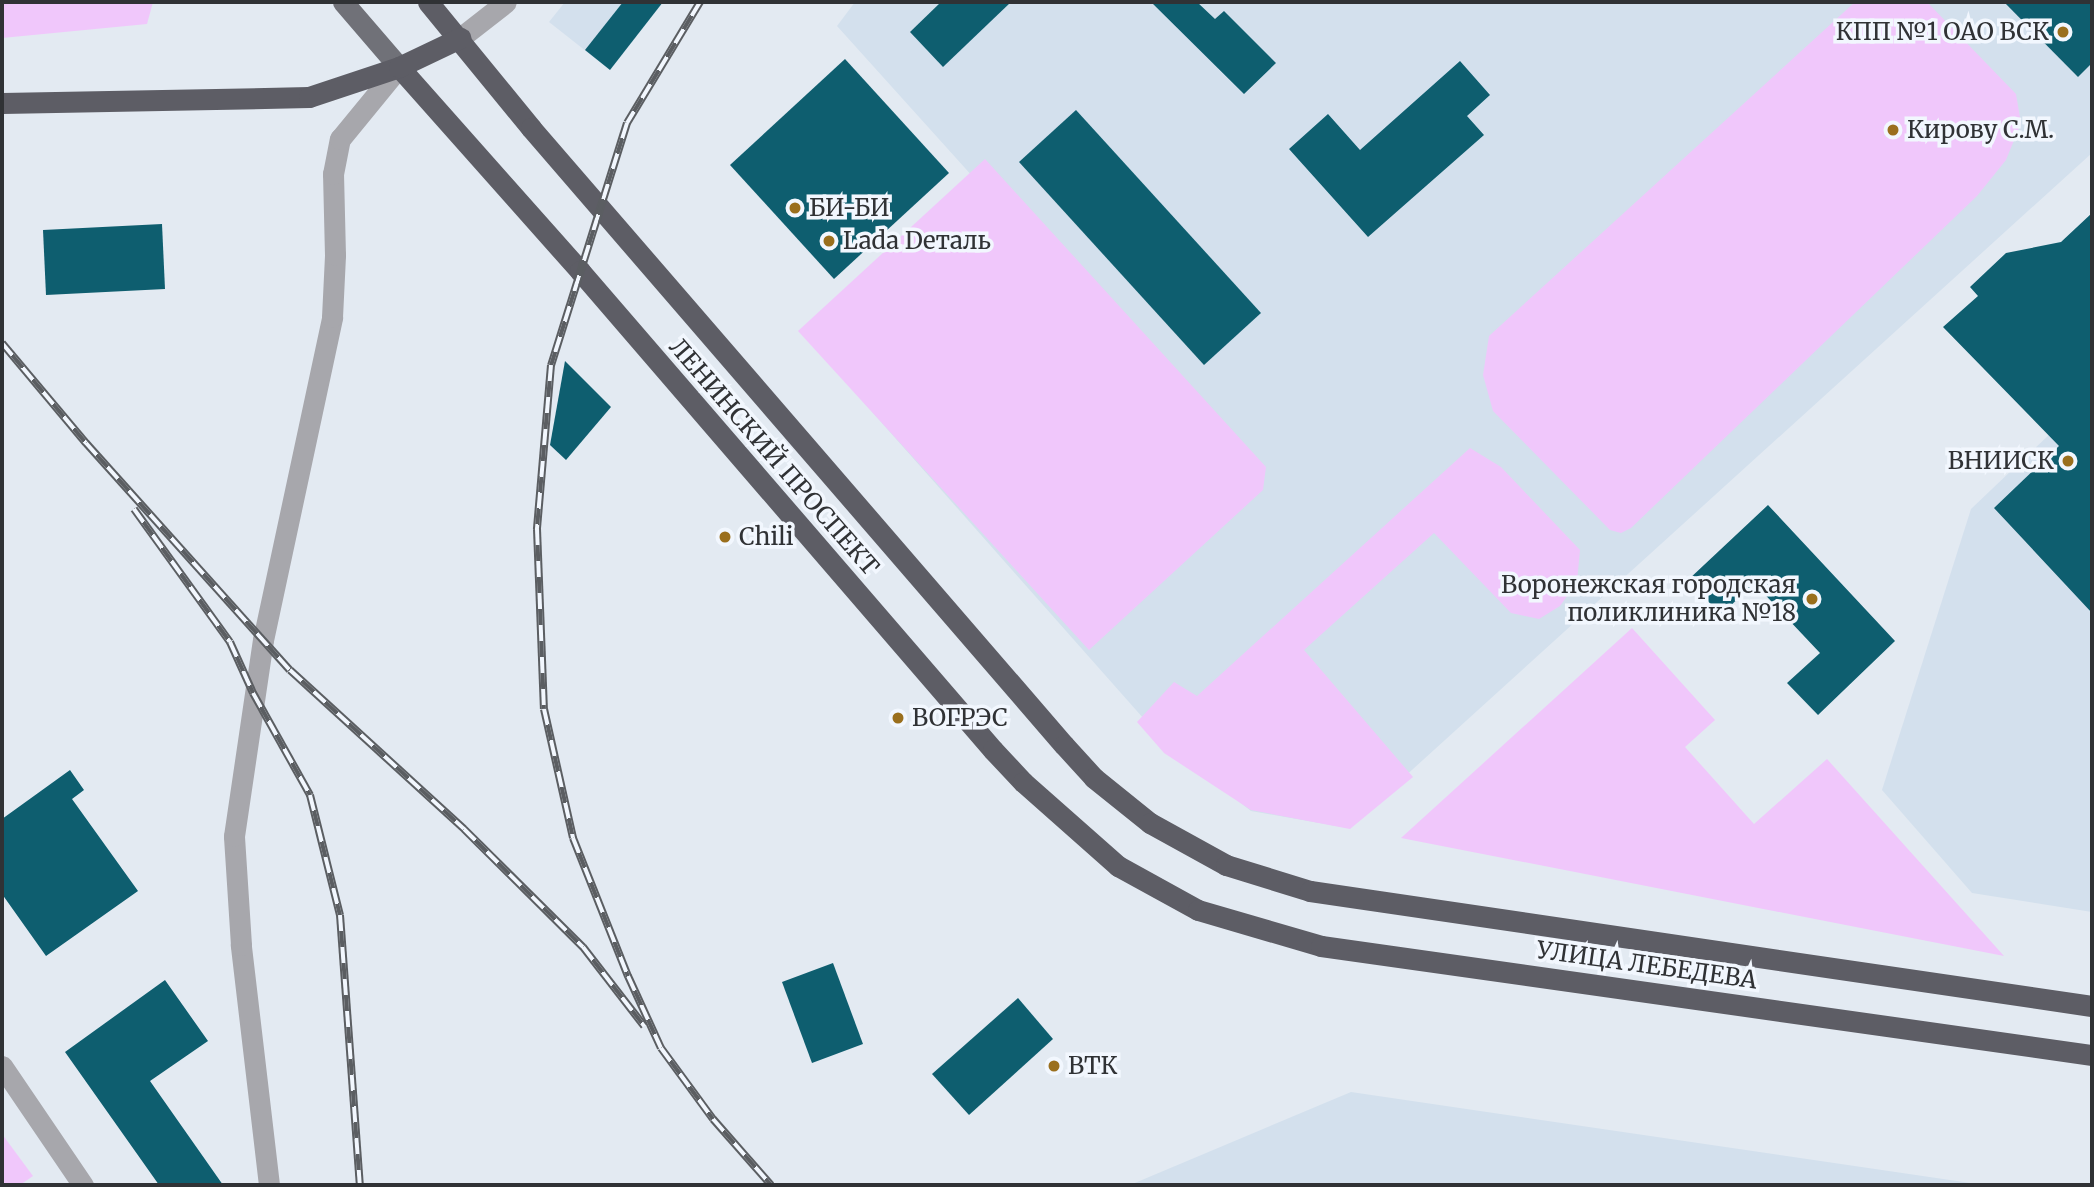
<!DOCTYPE html>
<html>
<head>
<meta charset="utf-8">
<style>
  body { margin:0 }
  #map { position:relative; width:2094px; height:1187px; overflow:hidden; background:#e3eaf2; font-family:Merriweather,serif }
  div>[style] { position:absolute }
  .built>* { inset:0; background:#d3e0ed }
  .green>* { inset:0; background:#f0c7fb }
  .building>* { inset:0; background:#0e5e6f }
  .minor>* { height:21px; margin:-10.5px; padding:0 10.5px; transform-origin:10.5px; border-radius:10.5px; background:#a7a7ac }
  .major>* { height:21px; margin:-10.5px; padding:0 10.5px; transform-origin:10.5px; border-radius:10.5px; background:#707178 }
  .highway>* { height:21px; margin:-10.5px; padding:0 10.5px; transform-origin:10.5px; border-radius:10.5px; background:#5d5d65 }
  .rail>* { height:8px; margin-top:-4px; transform-origin:0; background:repeating-linear-gradient(90deg,#f2f7fe 0 16px,#5b5e62 0 32px); box-sizing:border-box; border-block:2px solid #5b5e62 }
  .dots>* { width:19px; height:19px; translate:-50% -50%; box-sizing:border-box; border:4px solid #f2f7fe; border-radius:50% }
  span { translate:-50% -50%; white-space:nowrap; text-align:center; line-height:1.15; -webkit-text-stroke:7px #f2f7fe; paint-order:stroke }
  .poi-label { font-size:24px; color:#303235 }
  .right { translate:-100% -50%; text-align:right }
  .left { translate:0 -50%; text-align:left }
  .street-label { font-size:24px; color:#303235 }
  .frame { position:absolute; inset:0; border:4px solid #303235; pointer-events:none }
</style>
</head>
<body>
<div id="map">
  <div class="built">
    <i style="clip-path:polygon(565px 2px,663px 2px,610px 70px,549px 22px)"></i>
    <i style="clip-path:polygon(855px 2px,2092px 2px,2092px 153px,1348px 828px,1251px 811px,1167px 745px,812px 344px,983px 188px,837px 26px)"></i>
    <i style="clip-path:polygon(2092px 394px,2092px 912px,1972px 893px,1882px 790px,1971px 509px)"></i>
    <i style="clip-path:polygon(1351px 1092px,1984px 1185px,1130px 1185px)"></i>
  </div>
  <div class="green">
    <i style="clip-path:polygon(2px 2px,153px 2px,147px 24px,2px 38px)"></i>
    <i style="clip-path:polygon(1855px 2px,1927px 2px,2016px 94px,2021px 123px,2006px 160px,1977px 196px,1631px 528px,1621px 533px,1610px 530px,1493px 411px,1483px 375px,1489px 336px)"></i>
    <i style="clip-path:polygon(985px 159px,1266px 467px,1263px 490px,1089px 650px,798px 331px)"></i>
    <i style="clip-path:polygon(1470px 448px,1501px 467px,1580px 550px,1577px 582px,1560px 606px,1539px 619px,1511px 613px,1434px 533px,1304px 650px,1413px 777px,1350px 829px,1251px 810px,1164px 753px,1137px 722px,1174px 682px,1197px 696px)"></i>
    <i style="clip-path:polygon(1632px 628px,1715px 720px,1685px 747px,1754px 824px,1827px 759px,2004px 956px,1401px 838px)"></i>
    <i style="clip-path:polygon(2px 1134px,33px 1176px,20px 1185px,2px 1185px)"></i>
  </div>
  <div class="building">
    <i style="clip-path:polygon(623px 2px,663px 2px,610px 70px,585px 50px)"></i>
    <i style="clip-path:polygon(941px 2px,1011px 2px,943px 67px,910px 32px)"></i>
    <i style="clip-path:polygon(1151px 2px,1197px 2px,1215px 19px,1224px 11px,1276px 63px,1244px 94px)"></i>
    <i style="clip-path:polygon(2004px 2px,2092px 2px,2092px 63px,2078px 77px)"></i>
    <i style="clip-path:polygon(845px 59px,949px 173px,834px 279px,730px 165px)"></i>
    <i style="clip-path:polygon(1460px 61px,1490px 95px,1467px 116px,1484px 135px,1368px 237px,1289px 149px,1328px 114px,1360px 150px)"></i>
    <i style="clip-path:polygon(1076px 110px,1261px 313px,1204px 365px,1019px 162px)"></i>
    <i style="clip-path:polygon(2092px 213px,2092px 613px,1994px 508px,2059px 446px,1943px 327px,1978px 296px,1970px 287px,2006px 253px,2061px 242px)"></i>
    <i style="clip-path:polygon(162px 224px,165px 289px,46px 295px,43px 230px)"></i>
    <i style="clip-path:polygon(565px 361px,611px 407px,566px 460px,550px 445px)"></i>
    <i style="clip-path:polygon(1768px 505px,1895px 641px,1818px 715px,1787px 683px,1820px 653px,1754px 583px,1721px 615px,1688px 580px)"></i>
    <i style="clip-path:polygon(70px 770px,84px 790px,72px 799px,138px 891px,46px 956px,2px 894px,2px 819px)"></i>
    <i style="clip-path:polygon(833px 963px,863px 1044px,812px 1063px,782px 982px)"></i>
    <i style="clip-path:polygon(165px 980px,208px 1041px,150px 1081px,223px 1185px,159px 1185px,65px 1052px)"></i>
    <i style="clip-path:polygon(1018px 998px,1053px 1039px,969px 1115px,932px 1074px)"></i>
  </div>
  <div class="minor">
    <i style="left:460px;top:38px;width:58px;rotate:-38deg"></i>
    <i style="left:2px;top:1066px;width:144px;rotate:55.8deg"></i>
    <i style="left:269px;top:1185px;width:242px;rotate:-96.7deg"></i>
    <i style="left:241px;top:945px;width:109px;rotate:-93.7deg"></i>
    <i style="left:234px;top:836px;width:198px;rotate:-81.6deg"></i>
    <i style="left:263px;top:640px;width:330px;rotate:-77.9deg"></i>
    <i style="left:332px;top:317px;width:62px;rotate:-87.2deg"></i>
    <i style="left:335px;top:255px;width:81px;rotate:-91.4deg"></i>
    <i style="left:333px;top:174px;width:36px;rotate:-79deg"></i>
    <i style="left:340px;top:139px;width:93px;rotate:-50.7deg"></i>
  </div>
  <div class="major">
    <i style="left:343px;top:2px;width:86px;rotate:49.3deg"></i>
  </div>
  <div class="highway">
    <i style="left:428px;top:2px;width:163px;rotate:50.7deg"></i>
    <i style="left:531px;top:128px;width:815px;rotate:49.18deg"></i>
    <i style="left:1064px;top:745px;width:45px;rotate:47.7deg"></i>
    <i style="left:1094px;top:778px;width:72px;rotate:38.8deg"></i>
    <i style="left:1150px;top:823px;width:87px;rotate:28.9deg"></i>
    <i style="left:1226px;top:865px;width:88px;rotate:17.2deg"></i>
    <i style="left:1310px;top:891px;width:790px;rotate:8.37deg"></i>
    <i style="left:399px;top:67px;width:273px;rotate:48.4deg"></i>
    <i style="left:580px;top:271px;width:632px;rotate:49.23deg"></i>
    <i style="left:993px;top:750px;width:44px;rotate:46.8deg"></i>
    <i style="left:1023px;top:782px;width:127px;rotate:41.5deg"></i>
    <i style="left:1118px;top:866px;width:91px;rotate:28.8deg"></i>
    <i style="left:1198px;top:910px;width:128px;rotate:16.3deg"></i>
    <i style="left:1321px;top:946px;width:779px;rotate:8.05deg"></i>
    <i style="left:2px;top:103px;width:307px;rotate:-1.1deg"></i>
    <i style="left:309px;top:97px;width:95px;rotate:-18.4deg"></i>
    <i style="left:399px;top:67px;width:68px;rotate:-25.4deg"></i>
  </div>
  <div class="rail">
    <i style="left:700px;top:2px;width:141px;rotate:121.1deg"></i>
    <i style="left:627px;top:123px;width:254px;rotate:107.4deg"></i>
    <i style="left:551px;top:365px;width:165px;rotate:94.9deg"></i>
    <i style="left:537px;top:529px;width:180px;rotate:87.8deg"></i>
    <i style="left:544px;top:709px;width:132px;rotate:77.3deg"></i>
    <i style="left:573px;top:838px;width:149px;rotate:68.3deg"></i>
    <i style="left:628px;top:976px;width:79px;rotate:65.4deg"></i>
    <i style="left:661px;top:1048px;width:88px;rotate:53.8deg"></i>
    <i style="left:713px;top:1119px;width:88px;rotate:48.7deg"></i>
    <i style="left:2px;top:343px;width:131px;rotate:50deg"></i>
    <i style="left:86px;top:443px;width:305px;rotate:48.1deg"></i>
    <i style="left:290px;top:670px;width:236px;rotate:42.4deg"></i>
    <i style="left:464px;top:829px;width:168px;rotate:44.8deg"></i>
    <i style="left:583px;top:947px;width:100px;rotate:52.3deg"></i>
    <i style="left:134px;top:509px;width:164px;rotate:54.2deg"></i>
    <i style="left:230px;top:642px;width:56px;rotate:65.7deg"></i>
    <i style="left:253px;top:693px;width:117px;rotate:60.8deg"></i>
    <i style="left:310px;top:795px;width:124px;rotate:76deg"></i>
    <i style="left:340px;top:915px;width:271px;rotate:85.8deg"></i>
  </div>
  <div class="dots">
    <i style="left:2063px;top:32px;background:#9a6f1d"></i>
    <i style="left:1893px;top:130px;background:#9a6f1d"></i>
    <i style="left:795px;top:208px;background:#9a6f1d"></i>
    <i style="left:829px;top:241px;background:#9a6f1d"></i>
    <i style="left:2068px;top:461px;background:#9a6f1d"></i>
    <i style="left:725px;top:537px;background:#9a6f1d"></i>
    <i style="left:1812px;top:599px;background:#9a6f1d"></i>
    <i style="left:898px;top:718px;background:#9a6f1d"></i>
    <i style="left:1054px;top:1066px;background:#9a6f1d"></i>
  </div>
  <div class="poi-label">
    <span class="right" style="left:2049px;top:32px">КПП №1 ОАО ВСК</span>
    <span class="left" style="left:1907px;top:130px">Кирову С.М.</span>
    <span class="left" style="left:809px;top:208px">БИ-БИ</span>
    <span class="left" style="left:843px;top:241px">Lada Dеталь</span>
    <span class="right" style="left:2054px;top:461px">ВНИИСК</span>
    <span class="left" style="left:739px;top:537px">Chili</span>
    <span class="right" style="left:1796px;top:599px">Воронежская городская<br>поликлиника №18</span>
    <span class="left" style="left:912px;top:718px">ВОГРЭС</span>
    <span class="left" style="left:1068px;top:1066px">ВТК</span>
  </div>
  <div class="street-label">
    <span style="left:774px;top:457px;rotate:49deg">ЛЕНИНСКИЙ ПРОСПЕКТ</span>
    <span style="left:1647px;top:965px;rotate:8deg">УЛИЦА ЛЕБЕДЕВА</span>
  </div>
  <div class="frame"></div>
</div>
</body>
</html>
